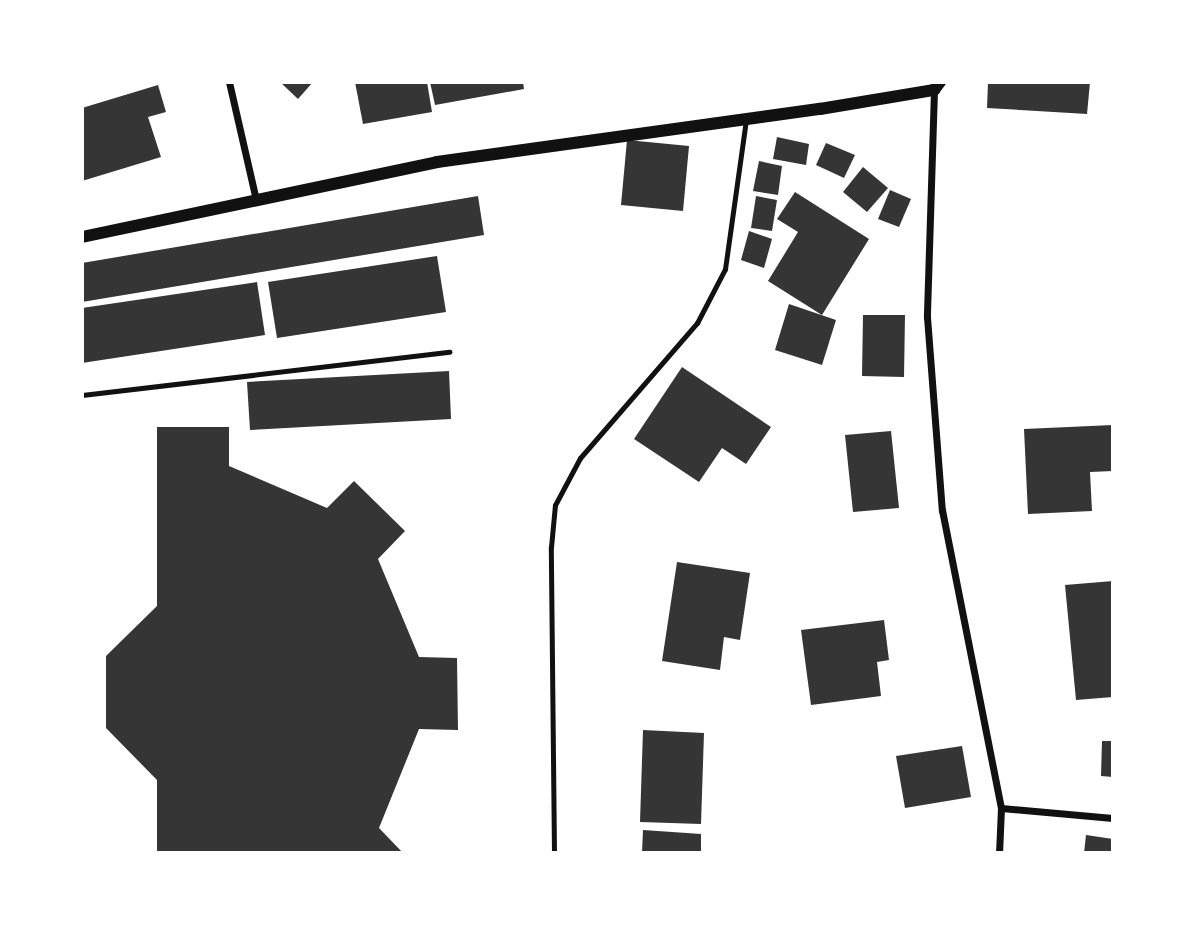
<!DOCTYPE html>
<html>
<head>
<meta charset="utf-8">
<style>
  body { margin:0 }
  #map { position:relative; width:1195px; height:935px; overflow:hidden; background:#fff; font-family:Roboto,sans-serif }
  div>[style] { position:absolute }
  .building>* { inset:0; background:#353535 }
  .service>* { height:5px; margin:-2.5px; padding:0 2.5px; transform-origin:2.5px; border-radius:2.5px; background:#111 }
  .minor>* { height:7px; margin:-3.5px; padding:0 3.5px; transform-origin:3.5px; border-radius:3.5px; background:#111 }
  .tertiary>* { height:12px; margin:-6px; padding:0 6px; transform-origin:6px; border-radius:6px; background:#111 }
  span { translate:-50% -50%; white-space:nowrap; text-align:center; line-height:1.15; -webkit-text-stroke:5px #fff; paint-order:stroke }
  .frame { position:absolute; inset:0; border:84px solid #fff; pointer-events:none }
</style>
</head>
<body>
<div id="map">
  <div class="building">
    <i style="clip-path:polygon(280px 82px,313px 82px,298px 99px)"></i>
    <i style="clip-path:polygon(355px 82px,427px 82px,432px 112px,363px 124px)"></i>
    <i style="clip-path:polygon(430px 82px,523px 82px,524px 89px,435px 105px)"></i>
    <i style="clip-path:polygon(988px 82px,1090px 82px,1087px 114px,987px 108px)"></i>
    <i style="clip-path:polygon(158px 85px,166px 112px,148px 117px,161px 157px,82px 181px,82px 108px)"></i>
    <i style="clip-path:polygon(777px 137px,809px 144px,806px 165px,773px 159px)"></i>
    <i style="clip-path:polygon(627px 140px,689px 146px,683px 211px,621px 205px)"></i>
    <i style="clip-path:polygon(826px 143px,855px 155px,844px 178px,816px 165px)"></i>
    <i style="clip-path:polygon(759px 161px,782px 166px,778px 195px,753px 191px)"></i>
    <i style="clip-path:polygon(863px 167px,888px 188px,867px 212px,843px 192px)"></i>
    <i style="clip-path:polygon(890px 190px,911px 199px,899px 227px,878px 219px)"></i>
    <i style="clip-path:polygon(795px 192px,869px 239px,822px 315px,768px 281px,798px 232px,777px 219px)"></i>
    <i style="clip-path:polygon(478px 196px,484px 235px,82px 302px,82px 263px)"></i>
    <i style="clip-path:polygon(756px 196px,777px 200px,772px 231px,751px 228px)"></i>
    <i style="clip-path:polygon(749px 231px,772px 239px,764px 268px,741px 260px)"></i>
    <i style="clip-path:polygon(437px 256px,446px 312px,277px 338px,268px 282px)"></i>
    <i style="clip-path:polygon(257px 282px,265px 335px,82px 363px,82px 308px)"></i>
    <i style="clip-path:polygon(789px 304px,836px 320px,822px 365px,775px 350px)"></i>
    <i style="clip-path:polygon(863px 315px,905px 315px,904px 377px,862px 376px)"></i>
    <i style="clip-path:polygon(682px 367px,771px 427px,746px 464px,722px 448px,699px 482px,634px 439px)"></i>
    <i style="clip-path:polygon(449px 371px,451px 419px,250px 430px,247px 382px)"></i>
    <i style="clip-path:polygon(1113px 425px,1113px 471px,1090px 472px,1092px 511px,1028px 514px,1024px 429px)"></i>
    <i style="clip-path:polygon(157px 427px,229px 427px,229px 466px,327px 508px,354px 481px,405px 531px,378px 559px,419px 657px,457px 658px,458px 730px,419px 729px,379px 828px,403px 853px,157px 853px,157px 780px,106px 728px,106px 656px,157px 606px)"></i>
    <i style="clip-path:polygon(891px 431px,899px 508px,853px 512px,845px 435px)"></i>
    <i style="clip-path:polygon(677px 562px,750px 573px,740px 640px,724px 637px,720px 670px,662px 661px)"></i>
    <i style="clip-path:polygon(1113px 581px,1113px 697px,1076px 700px,1065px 585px)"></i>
    <i style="clip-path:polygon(884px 620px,889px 660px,877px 662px,881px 696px,811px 705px,801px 630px)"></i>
    <i style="clip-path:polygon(643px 730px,704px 733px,701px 824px,640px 822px)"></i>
    <i style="clip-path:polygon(1102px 741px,1113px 741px,1113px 777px,1101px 776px)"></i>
    <i style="clip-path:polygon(962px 746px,971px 797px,905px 808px,896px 756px)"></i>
    <i style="clip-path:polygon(643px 830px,701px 834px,701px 853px,642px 853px)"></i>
    <i style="clip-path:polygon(1086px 835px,1113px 839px,1113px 853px,1084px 853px)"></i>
  </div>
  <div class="service">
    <i style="left:82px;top:395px;width:370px;rotate:-6.7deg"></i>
    <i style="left:554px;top:853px;width:306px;rotate:-90.6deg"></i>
    <i style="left:551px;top:547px;width:42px;rotate:-84.6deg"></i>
    <i style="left:555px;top:505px;width:53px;rotate:-62deg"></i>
    <i style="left:580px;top:458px;width:179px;rotate:-49.1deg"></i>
    <i style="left:697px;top:323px;width:61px;rotate:-62.6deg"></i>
    <i style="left:725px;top:269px;width:150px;rotate:-82deg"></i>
  </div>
  <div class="minor">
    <i style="left:229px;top:82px;width:121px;rotate:77.1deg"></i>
    <i style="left:934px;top:90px;width:227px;rotate:91.8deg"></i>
    <i style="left:927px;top:317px;width:194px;rotate:85.6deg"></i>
    <i style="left:942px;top:510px;width:304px;rotate:78.8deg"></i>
    <i style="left:1001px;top:808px;width:45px;rotate:92.5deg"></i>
    <i style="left:1001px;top:808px;width:112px;rotate:5.1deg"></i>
  </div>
  <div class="tertiary">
    <i style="left:82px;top:237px;width:363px;rotate:-11.9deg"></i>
    <i style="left:437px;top:162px;width:387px;rotate:-7.9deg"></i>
    <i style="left:820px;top:109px;width:116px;rotate:-9.5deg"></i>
    <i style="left:934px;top:90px;width:10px;rotate:-53deg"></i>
  </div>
  <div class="frame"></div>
</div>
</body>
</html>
